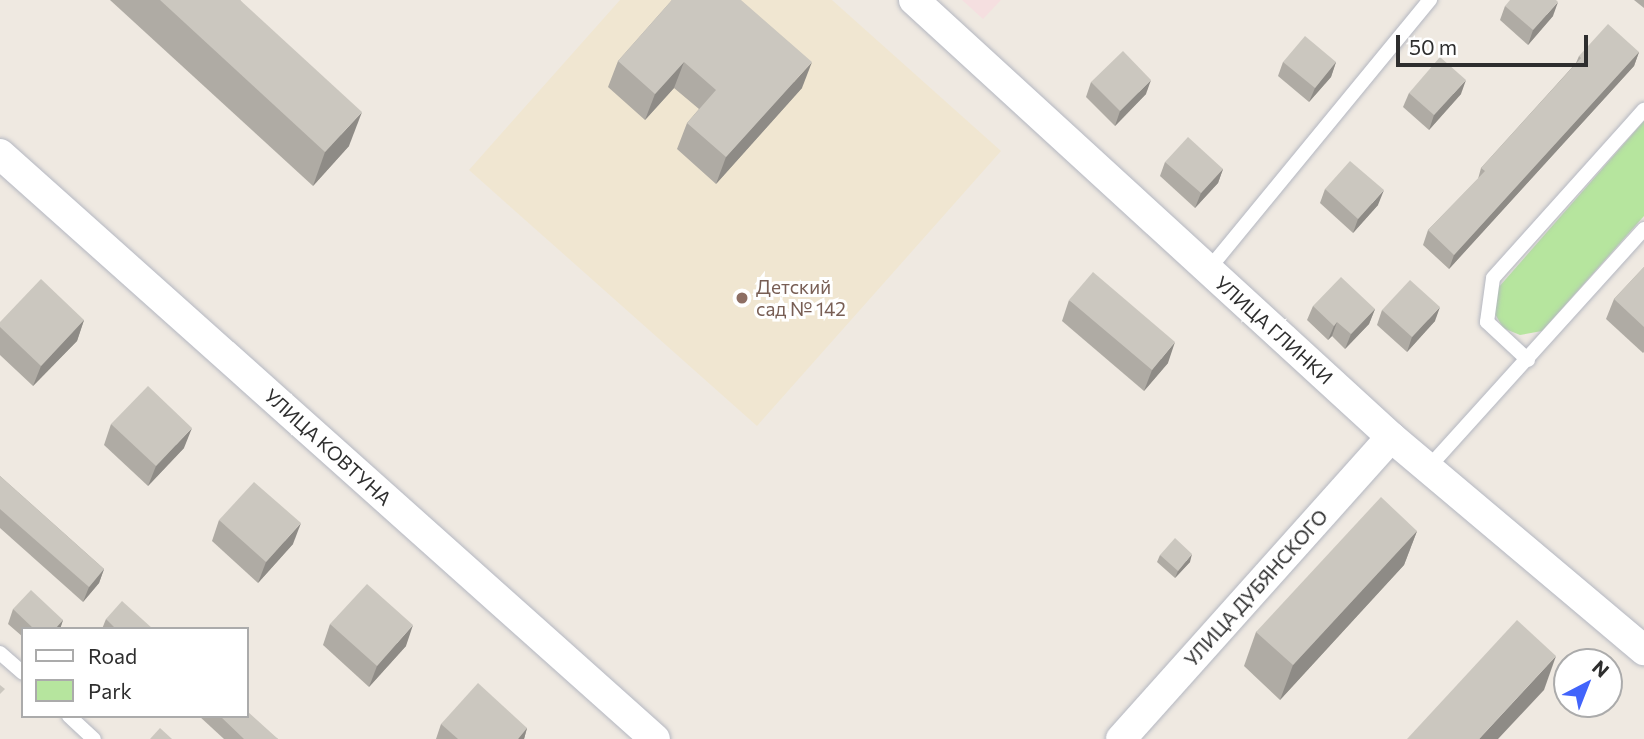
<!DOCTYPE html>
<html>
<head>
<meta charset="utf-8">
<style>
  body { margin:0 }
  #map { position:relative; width:1644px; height:739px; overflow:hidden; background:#efe9e1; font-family:Commissioner,sans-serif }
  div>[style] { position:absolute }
  .education>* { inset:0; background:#f0e6d1 }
  .medical>* { inset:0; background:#f5dfe0 }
  .green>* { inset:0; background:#b6e59e }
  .roads { filter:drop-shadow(0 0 2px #b4b7c1) drop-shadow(0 0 2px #b4b7c1) }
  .lane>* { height:14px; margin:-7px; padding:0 7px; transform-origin:7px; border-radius:7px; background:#fff }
  .street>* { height:30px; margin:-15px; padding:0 15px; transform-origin:15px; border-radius:15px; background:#fff }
  .wall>* { inset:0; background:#afaba4 }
  .shaded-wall>* { inset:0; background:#8e8b86 }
  .building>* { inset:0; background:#cbc7bf }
  .dots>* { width:19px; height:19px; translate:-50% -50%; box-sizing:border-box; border:4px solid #fff; border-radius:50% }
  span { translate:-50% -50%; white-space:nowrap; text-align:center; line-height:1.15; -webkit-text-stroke:6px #fff; paint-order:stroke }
  .education-label { font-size:19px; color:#785e54 }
  .left { translate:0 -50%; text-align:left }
  .street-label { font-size:19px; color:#2e2e2e }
  .legend { position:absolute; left:21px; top:627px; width:228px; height:91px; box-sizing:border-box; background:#fff; border:2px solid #ababab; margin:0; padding:9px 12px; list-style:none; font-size:21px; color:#2e2e2e }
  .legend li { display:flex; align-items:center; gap:14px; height:35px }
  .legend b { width:35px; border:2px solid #ababab }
  .north { position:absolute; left:1553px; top:648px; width:70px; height:70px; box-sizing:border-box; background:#fff; border:2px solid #ababab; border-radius:50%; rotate:42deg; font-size:19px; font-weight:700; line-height:28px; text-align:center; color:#2e2e2e }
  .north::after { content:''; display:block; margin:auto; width:24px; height:32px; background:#4264fb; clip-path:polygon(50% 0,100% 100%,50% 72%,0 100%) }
  .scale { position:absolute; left:1396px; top:35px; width:192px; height:32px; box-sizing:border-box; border:4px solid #2e2e2e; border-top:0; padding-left:9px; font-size:21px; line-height:24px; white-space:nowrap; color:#2e2e2e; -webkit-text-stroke:5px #fff; paint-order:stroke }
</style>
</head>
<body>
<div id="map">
  <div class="education">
    <i style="clip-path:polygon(620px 0,832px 0,1001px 151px,757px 426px,469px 170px)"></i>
  </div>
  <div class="medical">
    <i style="clip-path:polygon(962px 0,1001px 0,983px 19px)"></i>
  </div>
  <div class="green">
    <i style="clip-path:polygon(1644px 121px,1644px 216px,1542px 331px,1520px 335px,1503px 328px,1494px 312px,1498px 288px)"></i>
  </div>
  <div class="roads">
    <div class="lane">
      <i style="left:1208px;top:270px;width:350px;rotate:-50.6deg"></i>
      <i style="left:1528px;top:360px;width:56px;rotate:-137.2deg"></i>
      <i style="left:1487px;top:322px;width:44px;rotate:-82.2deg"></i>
      <i style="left:1493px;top:278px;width:226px;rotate:-48.1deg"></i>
      <i style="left:1428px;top:468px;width:322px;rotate:-47.9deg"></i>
      <i style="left:0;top:653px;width:30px;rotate:41deg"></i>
      <i style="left:69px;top:716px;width:34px;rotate:43deg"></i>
    </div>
    <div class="street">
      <i style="left:914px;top:0;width:647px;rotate:42.49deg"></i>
      <i style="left:1391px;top:437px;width:331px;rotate:40.1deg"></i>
      <i style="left:0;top:154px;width:878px;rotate:41.77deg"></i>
      <i style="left:1121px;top:739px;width:405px;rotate:-48.2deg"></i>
    </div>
  </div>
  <div class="wall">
    <i style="clip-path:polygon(110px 0,240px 0,349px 146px,313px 186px)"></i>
    <i style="clip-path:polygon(672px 0,802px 88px,716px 184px,677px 149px,687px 123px,699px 109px,674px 88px,645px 120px,608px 87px,618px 61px)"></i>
    <i style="clip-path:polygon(1634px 0,1644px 0,1644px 8px)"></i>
    <i style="clip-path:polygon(1505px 6px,1553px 16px,1528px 45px,1500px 20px)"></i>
    <i style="clip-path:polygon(1639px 52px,1634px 66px,1449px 269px,1423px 245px,1428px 230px,1478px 179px,1481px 168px,1576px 63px,1579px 56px)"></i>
    <i style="clip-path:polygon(1283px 62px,1336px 62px,1331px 77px,1309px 102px,1278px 76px)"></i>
    <i style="clip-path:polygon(1091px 82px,1146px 94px,1115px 126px,1086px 97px)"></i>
    <i style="clip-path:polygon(1409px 93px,1461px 94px,1429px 130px,1403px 107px)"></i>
    <i style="clip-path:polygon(1165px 162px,1223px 169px,1218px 183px,1195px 208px,1160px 176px)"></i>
    <i style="clip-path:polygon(1325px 189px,1378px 205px,1353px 233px,1320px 203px)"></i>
    <i style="clip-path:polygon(1644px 267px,1644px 352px,1643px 353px,1606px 319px,1614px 299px)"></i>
    <i style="clip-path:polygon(1069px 300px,1168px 363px,1144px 391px,1062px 321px)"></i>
    <i style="clip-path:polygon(1313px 306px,1375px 309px,1369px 324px,1345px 349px,1332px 336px,1328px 340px,1307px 320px)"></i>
    <i style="clip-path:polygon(1382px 310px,1435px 321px,1407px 352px,1377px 325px)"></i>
    <i style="clip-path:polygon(84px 320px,77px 341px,33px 386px,0 355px,0 322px)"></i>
    <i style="clip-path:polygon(111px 424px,184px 448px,148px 486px,104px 445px)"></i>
    <i style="clip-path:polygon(0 476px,104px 569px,99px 583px,83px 602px,0 528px)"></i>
    <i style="clip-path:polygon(219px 520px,293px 544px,258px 583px,212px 541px)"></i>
    <i style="clip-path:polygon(1417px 531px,1404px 565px,1280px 700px,1244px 666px,1256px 632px)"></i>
    <i style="clip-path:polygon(1160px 555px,1190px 562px,1175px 578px,1157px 562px)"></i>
    <i style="clip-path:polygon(13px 609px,63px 620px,60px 629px,23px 629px,23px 637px,8px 624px)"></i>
    <i style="clip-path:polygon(106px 619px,153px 629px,102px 629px)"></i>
    <i style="clip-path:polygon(330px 624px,406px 646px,369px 687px,323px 645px)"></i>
    <i style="clip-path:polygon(199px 716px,247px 716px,278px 739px,224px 739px)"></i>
    <i style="clip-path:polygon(441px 724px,527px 728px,524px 739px,436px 739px)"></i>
  </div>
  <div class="shaded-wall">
    <i style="clip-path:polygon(1558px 2px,1553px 16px,1528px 45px,1533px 30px)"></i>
    <i style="clip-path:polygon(1639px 52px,1634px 66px,1449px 269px,1454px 255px)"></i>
    <i style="clip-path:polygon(684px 62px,674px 88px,645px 120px,655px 94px)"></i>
    <i style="clip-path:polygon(812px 62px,802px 88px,716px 184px,726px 157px)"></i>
    <i style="clip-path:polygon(1336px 62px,1331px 77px,1309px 102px,1315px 88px)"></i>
    <i style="clip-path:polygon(1151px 80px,1146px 94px,1115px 126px,1120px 111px)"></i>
    <i style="clip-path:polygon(1466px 80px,1461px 94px,1429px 130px,1434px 115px)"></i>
    <i style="clip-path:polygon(362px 112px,349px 146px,313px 186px,325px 152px)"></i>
    <i style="clip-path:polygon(1223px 169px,1218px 183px,1195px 208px,1201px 193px)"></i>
    <i style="clip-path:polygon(1384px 190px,1378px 205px,1353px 233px,1358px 219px)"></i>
    <i style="clip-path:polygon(1440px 307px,1435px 321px,1407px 352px,1412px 337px)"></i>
    <i style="clip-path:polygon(1375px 309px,1369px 324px,1345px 349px,1351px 334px)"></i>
    <i style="clip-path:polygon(84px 320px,77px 341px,33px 386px,41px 366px)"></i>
    <i style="clip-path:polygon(1337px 322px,1332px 336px,1328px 340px,1334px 326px)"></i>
    <i style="clip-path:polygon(1175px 342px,1168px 363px,1144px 391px,1152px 370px)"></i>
    <i style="clip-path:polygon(192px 428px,184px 448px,148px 486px,156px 466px)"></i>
    <i style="clip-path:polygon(301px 523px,293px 544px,258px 583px,266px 562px)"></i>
    <i style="clip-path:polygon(1417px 531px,1404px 565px,1280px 700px,1293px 665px)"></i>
    <i style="clip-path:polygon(1192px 554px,1190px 562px,1175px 578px,1178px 571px)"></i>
    <i style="clip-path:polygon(104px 569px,99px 583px,83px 602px,89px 587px)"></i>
    <i style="clip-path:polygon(63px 620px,60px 629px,55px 629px)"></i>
    <i style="clip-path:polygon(413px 625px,406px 646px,369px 687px,377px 666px)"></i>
    <i style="clip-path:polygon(1556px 656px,1544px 690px,1498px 739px,1479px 739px)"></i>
    <i style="clip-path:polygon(527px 728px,524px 739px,518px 739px)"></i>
  </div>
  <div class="building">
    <i style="clip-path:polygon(160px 0,240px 0,362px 112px,325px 152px)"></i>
    <i style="clip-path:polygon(672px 0,741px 0,812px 62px,726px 157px,687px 123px,716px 90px,684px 62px,655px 94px,618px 61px)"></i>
    <i style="clip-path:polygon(1510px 0,1556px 0,1558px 2px,1533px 30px,1505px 6px)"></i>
    <i style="clip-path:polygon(1608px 24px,1639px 52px,1454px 255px,1428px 230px,1485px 171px,1481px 168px,1581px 58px,1579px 56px)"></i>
    <i style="clip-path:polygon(1305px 36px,1336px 62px,1315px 88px,1283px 62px)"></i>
    <i style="clip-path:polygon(1123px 51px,1151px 80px,1120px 111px,1091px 82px)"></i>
    <i style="clip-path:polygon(1440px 57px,1466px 80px,1434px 115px,1409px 93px)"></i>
    <i style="clip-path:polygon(1188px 137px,1223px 169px,1201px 193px,1165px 162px)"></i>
    <i style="clip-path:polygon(1350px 161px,1384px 190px,1358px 219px,1325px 189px)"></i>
    <i style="clip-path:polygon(1644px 267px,1644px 327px,1614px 299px)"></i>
    <i style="clip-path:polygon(1093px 272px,1175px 342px,1152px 370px,1069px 300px)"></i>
    <i style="clip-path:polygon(1341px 277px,1375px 309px,1351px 334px,1337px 322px,1334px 326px,1313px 306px)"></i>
    <i style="clip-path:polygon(41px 279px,84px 320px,41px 366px,0 327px,0 322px)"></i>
    <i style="clip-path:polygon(1410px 280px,1440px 307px,1412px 337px,1382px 310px)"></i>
    <i style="clip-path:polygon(148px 386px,192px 428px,156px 466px,111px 424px)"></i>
    <i style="clip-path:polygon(0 476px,104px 569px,89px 587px,0 509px)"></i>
    <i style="clip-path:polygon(254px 482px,301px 523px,266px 562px,219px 520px)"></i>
    <i style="clip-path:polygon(1381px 497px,1417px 531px,1293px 665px,1256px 632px)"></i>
    <i style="clip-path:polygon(1175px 538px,1192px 554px,1178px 571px,1160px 555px)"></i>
    <i style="clip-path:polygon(367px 584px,413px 625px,377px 666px,330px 624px)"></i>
    <i style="clip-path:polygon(31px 590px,63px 620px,55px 629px,34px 629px,13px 609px)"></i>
    <i style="clip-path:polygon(122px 601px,153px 629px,116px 629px,106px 619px)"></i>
    <i style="clip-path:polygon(1517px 620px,1556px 656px,1479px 739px,1407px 739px)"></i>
    <i style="clip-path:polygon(478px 683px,527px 728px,518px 739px,458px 739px,441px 724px)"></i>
    <i style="clip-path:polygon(0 685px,5px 689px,0 694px)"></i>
    <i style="clip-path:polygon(247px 711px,278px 739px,244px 739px,220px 716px,247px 716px)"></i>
    <i style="clip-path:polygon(160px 728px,172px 739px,150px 739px)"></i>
  </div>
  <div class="dots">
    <i style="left:742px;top:298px;background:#8d6e63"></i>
  </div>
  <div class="education-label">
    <span class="left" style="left:756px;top:298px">Детский<br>сад № 142</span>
  </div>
  <div class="street-label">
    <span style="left:1274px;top:330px;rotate:42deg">УЛИЦА ГЛИНКИ</span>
    <span style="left:328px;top:447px;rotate:42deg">УЛИЦА КОВТУНА</span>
    <span style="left:1256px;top:588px;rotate:-48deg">УЛИЦА ДУБЯНСКОГО</span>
  </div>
  <ul class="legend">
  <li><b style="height:9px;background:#fff"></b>Road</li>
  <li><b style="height:19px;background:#b6e59e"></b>Park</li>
  </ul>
  <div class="north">N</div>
  <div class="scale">50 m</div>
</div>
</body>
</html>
